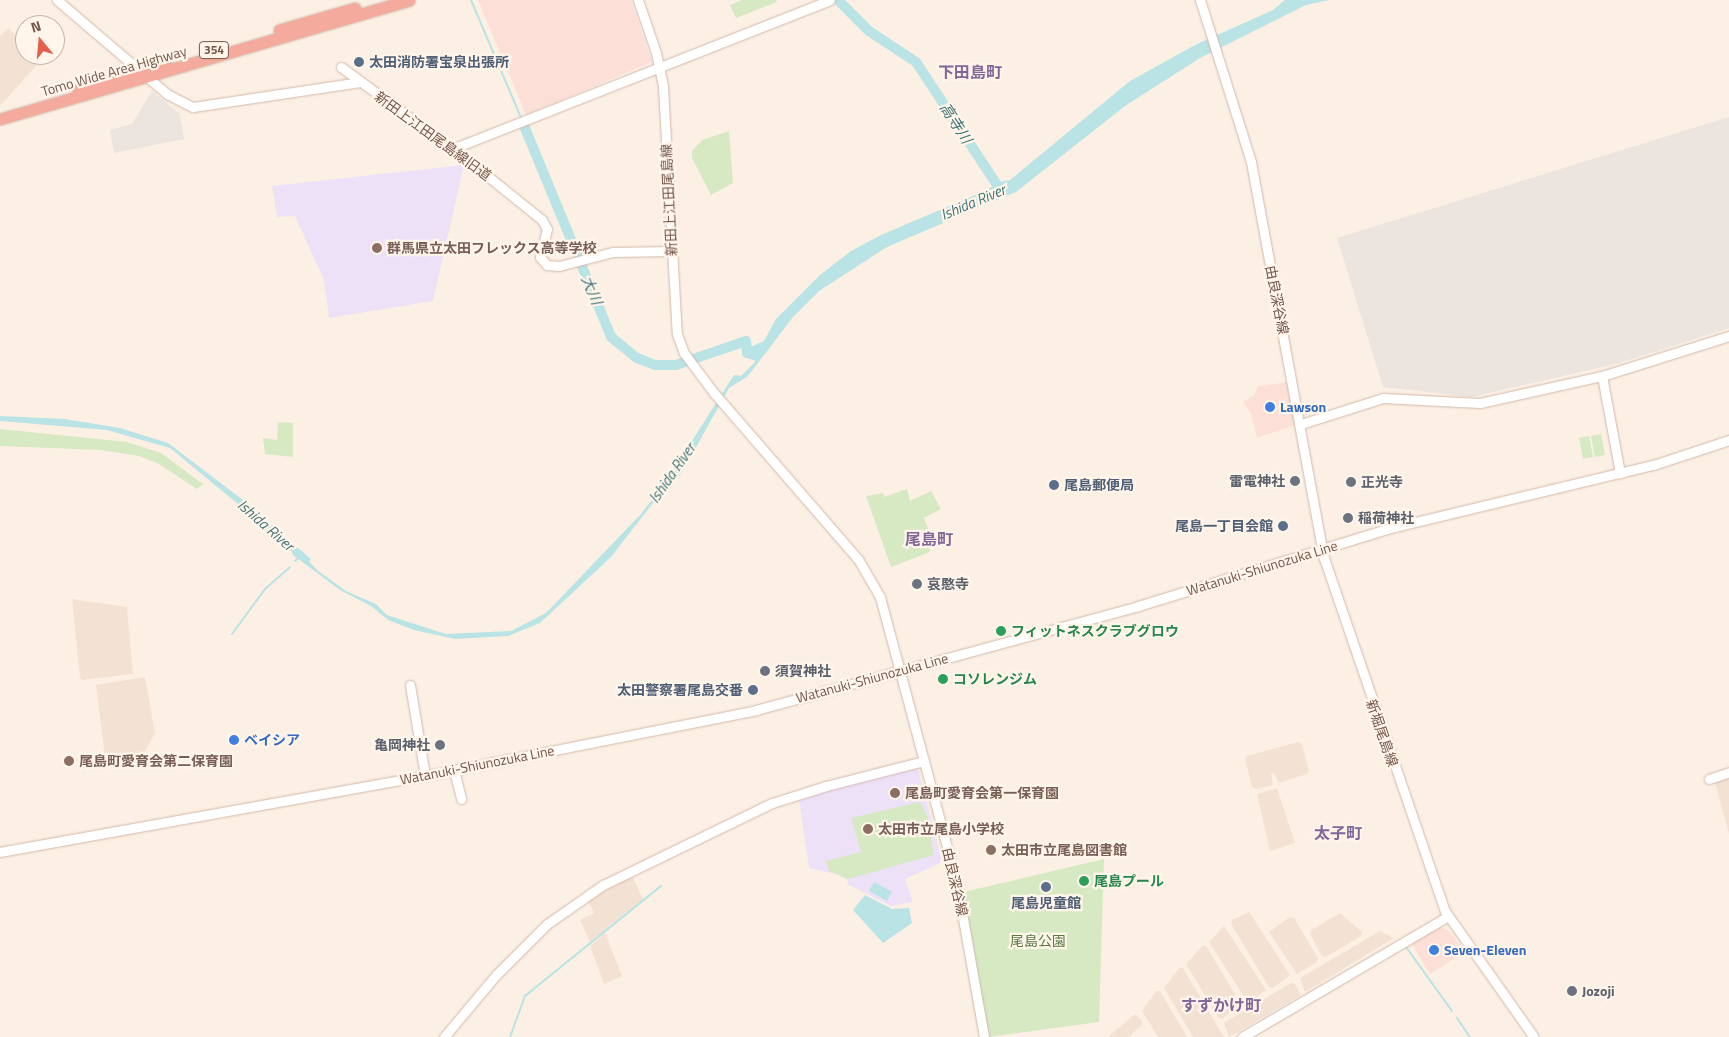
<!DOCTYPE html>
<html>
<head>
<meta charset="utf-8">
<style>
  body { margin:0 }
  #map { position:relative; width:1729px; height:1037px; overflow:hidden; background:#fcf0e4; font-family:"Titillium Web","Noto Sans JP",sans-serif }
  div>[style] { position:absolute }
  .residential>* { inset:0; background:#f3e2d3 }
  .commercial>* { inset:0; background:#fce0d8 }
  .industrial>* { inset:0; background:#ebe4df }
  .education>* { inset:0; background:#ede1f8 }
  .green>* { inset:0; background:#d6e9c3 }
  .water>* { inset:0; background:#b9e3e5 }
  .stream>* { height:2px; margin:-1px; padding:0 1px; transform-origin:1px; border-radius:1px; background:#b9e3e5 }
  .river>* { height:10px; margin:-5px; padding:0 5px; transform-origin:5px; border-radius:5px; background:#b9e3e5 }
  .roads { filter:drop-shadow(0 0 1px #d2b9ab) drop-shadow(0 0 1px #d2b9ab) }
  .secondary>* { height:9px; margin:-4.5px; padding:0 4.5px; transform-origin:4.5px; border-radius:4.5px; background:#fff }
  .highway>* { height:11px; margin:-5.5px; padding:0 5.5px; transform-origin:5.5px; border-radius:5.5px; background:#f4ab9d }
  .dots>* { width:14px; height:14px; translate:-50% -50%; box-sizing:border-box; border:2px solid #fff5eb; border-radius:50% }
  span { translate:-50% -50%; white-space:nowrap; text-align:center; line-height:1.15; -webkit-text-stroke:4.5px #fff5eb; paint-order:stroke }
  .shield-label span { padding:1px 4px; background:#fff5eb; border:1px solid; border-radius:4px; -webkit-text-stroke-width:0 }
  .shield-label { font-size:12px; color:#74554a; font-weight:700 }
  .service-label { font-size:14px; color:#4e5e75; font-weight:700 }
  .left { translate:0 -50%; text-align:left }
  .right { translate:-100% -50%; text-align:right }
  .street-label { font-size:14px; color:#74554a }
  .education-label { font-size:14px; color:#785e54; font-weight:700 }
  .shop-label { font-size:14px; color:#366cbe; font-weight:700 }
  .worship-label { font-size:14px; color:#5b616d; font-weight:700 }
  .leisure-label { font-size:14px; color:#27864d; font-weight:700 }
  .park-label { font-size:14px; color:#587942 }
  .water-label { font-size:15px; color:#3f7578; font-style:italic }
  .quarter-label { font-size:16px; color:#826697; font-weight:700 }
  .north { position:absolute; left:15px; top:15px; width:50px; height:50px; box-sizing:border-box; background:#fff5eb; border:1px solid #c7b5ab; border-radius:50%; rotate:343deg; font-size:14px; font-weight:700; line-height:20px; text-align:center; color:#74554a }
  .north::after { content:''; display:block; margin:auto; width:18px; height:22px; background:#e3604c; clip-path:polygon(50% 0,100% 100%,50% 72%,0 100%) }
</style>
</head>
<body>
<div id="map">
  <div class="residential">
    <i style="clip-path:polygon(8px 28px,25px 43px,25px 55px,43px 58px,0 106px,0 36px)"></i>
    <i style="clip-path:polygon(72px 599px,127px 607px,133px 674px,82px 680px,80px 678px)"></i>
    <i style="clip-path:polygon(145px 677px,155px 733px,141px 760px,106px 766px,96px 685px)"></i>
    <i style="clip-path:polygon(1298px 742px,1302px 744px,1309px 771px,1307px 774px,1279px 783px,1274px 773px,1271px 774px,1273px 785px,1257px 789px,1252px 787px,1245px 759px,1247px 756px)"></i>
    <i style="clip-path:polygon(1729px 779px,1729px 834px,1715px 783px)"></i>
    <i style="clip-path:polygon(1277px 788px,1295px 843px,1270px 851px,1257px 794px)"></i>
    <i style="clip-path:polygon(632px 876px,643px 899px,604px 930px,622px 976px,604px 984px,590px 946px,601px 937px,600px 934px,590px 942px,580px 920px,594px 913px,588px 900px)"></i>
    <i style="clip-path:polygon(1249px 912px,1290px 975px,1273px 988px,1269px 987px,1231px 924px,1232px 920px)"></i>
    <i style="clip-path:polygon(1340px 913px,1362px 932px,1361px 936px,1326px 957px,1322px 956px,1310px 934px,1311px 930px)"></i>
    <i style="clip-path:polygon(1290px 917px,1294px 918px,1318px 958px,1317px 962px,1297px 974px,1269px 932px)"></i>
    <i style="clip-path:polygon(1224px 926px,1266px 990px,1248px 1003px,1209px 942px)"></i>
    <i style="clip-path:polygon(1380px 931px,1394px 938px,1305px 992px,1300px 978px)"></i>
    <i style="clip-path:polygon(1202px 946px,1206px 946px,1241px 1004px,1222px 1019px,1218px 1017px,1186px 964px)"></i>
    <i style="clip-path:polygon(1179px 968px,1183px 968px,1224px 1037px,1193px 1037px,1164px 988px)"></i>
    <i style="clip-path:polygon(1291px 983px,1295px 984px,1301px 995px,1229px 1037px,1224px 1023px)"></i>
    <i style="clip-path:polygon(1156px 991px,1160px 991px,1187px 1037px,1158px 1037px,1142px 1011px)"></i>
    <i style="clip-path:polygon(1135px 1014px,1142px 1021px,1142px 1025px,1128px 1037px,1108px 1037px)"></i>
  </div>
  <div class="commercial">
    <i style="clip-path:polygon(478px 0,631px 0,652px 62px,526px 115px)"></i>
    <i style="clip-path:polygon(1290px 382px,1295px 425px,1257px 438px,1251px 414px,1243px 402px,1254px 395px,1258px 386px)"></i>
    <i style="clip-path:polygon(1438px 927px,1448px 930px,1465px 952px,1430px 974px,1412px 944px)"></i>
  </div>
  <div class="industrial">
    <i style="clip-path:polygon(152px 91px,180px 114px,184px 139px,114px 153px,110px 130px,132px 124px)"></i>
    <i style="clip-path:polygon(1729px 117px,1729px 328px,1616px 364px,1471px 397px,1383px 387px,1337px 238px)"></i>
  </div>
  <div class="education">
    <i style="clip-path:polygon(464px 165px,433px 301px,329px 318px,324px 280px,295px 216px,277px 217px,272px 186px)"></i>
    <i style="clip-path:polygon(914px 768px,918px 769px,941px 857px,940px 863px,905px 879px,913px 902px,891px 906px,847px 884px,848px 880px,839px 875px,809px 868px,799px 799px)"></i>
  </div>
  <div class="green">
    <i style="clip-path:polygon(742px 0,776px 0,777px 2px,736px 18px,730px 5px)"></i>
    <i style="clip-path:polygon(729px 131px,733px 183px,711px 195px,692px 158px,692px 151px,702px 140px)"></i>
    <i style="clip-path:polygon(278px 422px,293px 423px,293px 457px,265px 454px,263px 438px,277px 440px)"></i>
    <i style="clip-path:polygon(0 429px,127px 442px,161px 453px,203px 484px,197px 489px,159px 464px,139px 456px,100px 450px,0 446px)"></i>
    <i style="clip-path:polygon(1601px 434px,1605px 455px,1595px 457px,1591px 436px)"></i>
    <i style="clip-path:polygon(1589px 436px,1593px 457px,1583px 459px,1579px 438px)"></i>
    <i style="clip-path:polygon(907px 489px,910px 501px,931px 491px,941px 509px,924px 518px,930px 534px,926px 535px,930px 552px,891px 567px,866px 496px,883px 493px,884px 497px)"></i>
    <i style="clip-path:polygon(920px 802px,927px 815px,934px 855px,848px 879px,829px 871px,826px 861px,861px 852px,851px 818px)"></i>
    <i style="clip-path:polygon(1104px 859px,1099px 1022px,988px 1037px,964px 892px)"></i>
  </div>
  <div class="water">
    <i style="clip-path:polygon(1285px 0,1329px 0,1306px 5px,1200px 58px,1125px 106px,1016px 192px,887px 247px,819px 291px,793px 317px,748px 376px,729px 388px,680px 476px,667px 485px,611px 557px,540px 623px,508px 636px,455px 639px,414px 630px,388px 620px,371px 606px,340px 590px,293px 555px,289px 546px,170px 448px,107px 430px,0 421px,0 416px,65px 419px,120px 428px,168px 443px,243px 500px,311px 559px,309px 561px,317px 570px,346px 591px,376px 604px,387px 615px,446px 634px,511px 631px,546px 613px,641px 514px,667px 480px,734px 375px,741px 376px,755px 362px,754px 358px,743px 356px,748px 348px,764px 341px,776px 319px,820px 275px,851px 251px,881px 235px,987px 190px,999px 182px,1010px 180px,1130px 81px,1197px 44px,1273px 10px)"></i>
    <i style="clip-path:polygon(874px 882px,892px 892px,887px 901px,869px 891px)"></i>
    <i style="clip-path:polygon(865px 895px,892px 909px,909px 908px,912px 923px,883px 943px,853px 910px)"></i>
  </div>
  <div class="stream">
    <i style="left:471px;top:0;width:128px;rotate:67deg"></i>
    <i style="left:295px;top:561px;width:7px;rotate:-45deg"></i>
    <i style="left:232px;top:634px;width:56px;rotate:-53.7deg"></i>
    <i style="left:265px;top:589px;width:33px;rotate:-41deg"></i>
    <i style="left:1406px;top:947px;width:79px;rotate:54.3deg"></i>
    <i style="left:1457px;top:1018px;width:23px;rotate:56deg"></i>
    <i style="left:510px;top:1037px;width:44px;rotate:-69.9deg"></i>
    <i style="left:525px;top:996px;width:175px;rotate:-39deg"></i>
  </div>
  <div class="river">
    <i style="left:838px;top:0;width:44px;rotate:45deg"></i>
    <i style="left:869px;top:31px;width:56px;rotate:33.4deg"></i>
    <i style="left:916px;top:62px;width:154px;rotate:56.6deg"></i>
    <i style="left:525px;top:128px;width:226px;rotate:67.6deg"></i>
    <i style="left:611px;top:337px;width:33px;rotate:39deg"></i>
    <i style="left:637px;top:358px;width:19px;rotate:21deg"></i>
    <i style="left:655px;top:365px;width:21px"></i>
    <i style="left:676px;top:365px;width:74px;rotate:-18.9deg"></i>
    <i style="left:746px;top:341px;width:12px;rotate:85deg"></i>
    <i style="left:747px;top:353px;width:7px;rotate:16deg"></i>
  </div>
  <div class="roads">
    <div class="secondary">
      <i style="left:57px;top:0;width:145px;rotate:40.5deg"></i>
      <i style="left:167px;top:94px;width:29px;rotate:27deg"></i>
      <i style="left:193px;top:107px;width:169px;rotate:-8.5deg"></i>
      <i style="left:638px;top:0;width:56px;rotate:71.2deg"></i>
      <i style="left:656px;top:53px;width:35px;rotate:78deg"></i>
      <i style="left:663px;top:87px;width:247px;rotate:86.8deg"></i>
      <i style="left:677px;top:334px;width:20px;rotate:70deg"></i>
      <i style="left:684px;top:353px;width:50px;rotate:53.1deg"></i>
      <i style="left:714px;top:393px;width:220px;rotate:49.1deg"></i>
      <i style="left:858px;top:559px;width:44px;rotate:59.9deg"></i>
      <i style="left:880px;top:597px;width:298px;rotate:75deg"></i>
      <i style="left:957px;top:885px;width:154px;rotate:79.9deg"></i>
      <i style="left:1200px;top:0;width:170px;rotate:72.5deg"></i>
      <i style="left:1251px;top:162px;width:403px;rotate:79.6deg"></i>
      <i style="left:1324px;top:558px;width:373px;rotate:71.1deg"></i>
      <i style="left:1445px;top:911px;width:154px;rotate:54.8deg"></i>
      <i style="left:341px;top:67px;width:154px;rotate:36.3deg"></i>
      <i style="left:465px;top:158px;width:99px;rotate:38.8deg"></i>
      <i style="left:542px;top:220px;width:10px;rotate:61deg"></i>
      <i style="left:547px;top:229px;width:29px;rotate:104deg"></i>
      <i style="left:540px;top:257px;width:11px;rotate:49deg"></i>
      <i style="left:547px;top:265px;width:12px;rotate:5deg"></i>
      <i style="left:559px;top:266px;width:56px;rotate:-14.5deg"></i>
      <i style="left:613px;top:252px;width:59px;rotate:-1deg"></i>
      <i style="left:452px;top:149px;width:406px;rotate:-21.5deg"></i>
      <i style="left:1602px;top:376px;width:99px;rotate:79.5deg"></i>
      <i style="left:1301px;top:424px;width:86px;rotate:-17.6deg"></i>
      <i style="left:1383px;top:398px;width:97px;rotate:3deg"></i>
      <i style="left:1480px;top:403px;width:125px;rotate:-12.5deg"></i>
      <i style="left:1602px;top:376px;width:133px;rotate:-17.5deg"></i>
      <i style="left:410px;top:685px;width:92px;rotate:80.6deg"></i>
      <i style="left:454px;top:770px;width:30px;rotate:76deg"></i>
      <i style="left:1709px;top:779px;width:21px;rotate:-19deg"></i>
      <i style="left:0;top:852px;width:461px;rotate:-10.2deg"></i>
      <i style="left:454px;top:770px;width:308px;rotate:-11.2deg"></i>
      <i style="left:756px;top:710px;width:396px;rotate:-15.2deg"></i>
      <i style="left:1138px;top:606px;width:264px;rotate:-17.2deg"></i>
      <i style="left:1390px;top:528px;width:270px;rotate:-13.5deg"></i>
      <i style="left:1653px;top:465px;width:80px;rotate:-18.2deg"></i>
      <i style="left:444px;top:1037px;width:81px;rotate:-50deg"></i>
      <i style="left:496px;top:975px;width:72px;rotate:-45deg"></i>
      <i style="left:547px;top:924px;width:68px;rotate:-34.9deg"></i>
      <i style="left:603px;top:885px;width:188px;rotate:-25.9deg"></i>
      <i style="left:772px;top:803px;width:57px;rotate:-17.5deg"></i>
      <i style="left:826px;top:786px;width:101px;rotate:-14.3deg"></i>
      <i style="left:1242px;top:1037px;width:239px;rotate:-30.4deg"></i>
    </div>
    <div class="highway">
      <i style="left:279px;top:30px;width:79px;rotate:-16.1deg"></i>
      <i style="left:78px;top:90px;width:92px;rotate:-16.5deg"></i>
      <i style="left:0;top:119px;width:426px;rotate:-16.2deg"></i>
    </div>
  </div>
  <div class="dots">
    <i style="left:359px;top:62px;background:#5c6f8a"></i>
    <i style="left:377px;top:248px;background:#8d6e63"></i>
    <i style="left:1270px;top:407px;background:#3f7fe0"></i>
    <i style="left:1295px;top:481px;background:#6b7280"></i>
    <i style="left:1351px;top:482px;background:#6b7280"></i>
    <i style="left:1054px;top:485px;background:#5c6f8a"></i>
    <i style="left:1348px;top:518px;background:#6b7280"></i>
    <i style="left:1283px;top:526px;background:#5c6f8a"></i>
    <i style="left:917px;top:584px;background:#6b7280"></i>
    <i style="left:1001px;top:631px;background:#2e9e5b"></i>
    <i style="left:765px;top:671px;background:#6b7280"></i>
    <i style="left:943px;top:679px;background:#2e9e5b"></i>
    <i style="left:753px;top:690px;background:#5c6f8a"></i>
    <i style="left:234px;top:740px;background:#3f7fe0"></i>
    <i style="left:440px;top:745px;background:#6b7280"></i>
    <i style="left:69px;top:761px;background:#8d6e63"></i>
    <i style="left:895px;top:793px;background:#8d6e63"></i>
    <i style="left:868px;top:829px;background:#8d6e63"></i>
    <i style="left:991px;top:850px;background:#8d6e63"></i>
    <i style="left:1084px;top:881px;background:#2e9e5b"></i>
    <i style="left:1046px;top:887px;background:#5c6f8a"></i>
    <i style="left:1434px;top:950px;background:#3f7fe0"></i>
    <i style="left:1572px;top:991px;background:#6b7280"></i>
  </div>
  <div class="shield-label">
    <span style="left:214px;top:50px">354</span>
  </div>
  <div class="service-label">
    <span class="left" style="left:369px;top:62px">太田消防署宝泉出張所</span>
    <span class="left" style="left:1064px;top:485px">尾島郵便局</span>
    <span class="right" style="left:1273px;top:526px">尾島一丁目会館</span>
    <span class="right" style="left:743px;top:690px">太田警察署尾島交番</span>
    <span style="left:1046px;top:903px">尾島児童館</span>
  </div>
  <div class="street-label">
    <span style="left:114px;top:71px;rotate:-16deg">Tomo Wide Area Highway</span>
    <span style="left:433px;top:136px;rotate:36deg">新田上江田尾島線旧道</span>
    <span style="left:669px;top:200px;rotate:-93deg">新田上江田尾島線</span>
    <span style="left:1277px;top:300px;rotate:79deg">由良深谷線</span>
    <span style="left:1262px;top:568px;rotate:-17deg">Watanuki-Shiunozuka Line</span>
    <span style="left:872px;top:678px;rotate:-15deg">Watanuki-Shiunozuka Line</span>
    <span style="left:1382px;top:733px;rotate:71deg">新堀尾島線</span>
    <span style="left:477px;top:765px;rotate:-11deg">Watanuki-Shiunozuka Line</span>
    <span style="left:955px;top:882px;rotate:77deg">由良深谷線</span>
  </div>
  <div class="education-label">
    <span class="left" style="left:387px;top:248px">群馬県立太田フレックス高等学校</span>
    <span class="left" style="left:79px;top:761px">尾島町愛育会第二保育園</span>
    <span class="left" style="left:905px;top:793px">尾島町愛育会第一保育園</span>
    <span class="left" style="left:878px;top:829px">太田市立尾島小学校</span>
    <span class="left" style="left:1001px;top:850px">太田市立尾島図書館</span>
  </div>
  <div class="shop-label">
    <span class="left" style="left:1280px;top:407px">Lawson</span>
    <span class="left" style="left:244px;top:740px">ベイシア</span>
    <span class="left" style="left:1444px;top:950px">Seven-Eleven</span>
  </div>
  <div class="worship-label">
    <span class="right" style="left:1285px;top:481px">雷電神社</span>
    <span class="left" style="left:1361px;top:482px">正光寺</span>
    <span class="left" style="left:1358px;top:518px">稲荷神社</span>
    <span class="left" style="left:927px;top:584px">哀愍寺</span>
    <span class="left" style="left:775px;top:671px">須賀神社</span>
    <span class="right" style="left:430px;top:745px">亀岡神社</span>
    <span class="left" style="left:1582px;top:991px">Jozoji</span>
  </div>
  <div class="leisure-label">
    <span class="left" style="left:1011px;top:631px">フィットネスクラブグロウ</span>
    <span class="left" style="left:953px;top:679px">コソレンジム</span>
    <span class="left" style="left:1094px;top:881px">尾島プール</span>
  </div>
  <div class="park-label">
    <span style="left:1038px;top:941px">尾島公園</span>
  </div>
  <div class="water-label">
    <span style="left:956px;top:123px;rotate:57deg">高寺川</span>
    <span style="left:973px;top:202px;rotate:-23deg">Ishida River</span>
    <span style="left:592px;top:290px;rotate:67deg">大川</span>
    <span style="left:672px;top:473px;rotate:-55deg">Ishida River</span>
    <span style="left:266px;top:525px;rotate:41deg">Ishida River</span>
  </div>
  <div class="quarter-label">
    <span style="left:970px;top:72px">下田島町</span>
    <span style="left:929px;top:539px">尾島町</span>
    <span style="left:1338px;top:833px">太子町</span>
    <span style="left:1221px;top:1005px">すずかけ町</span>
  </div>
  <div class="north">N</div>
</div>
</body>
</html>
